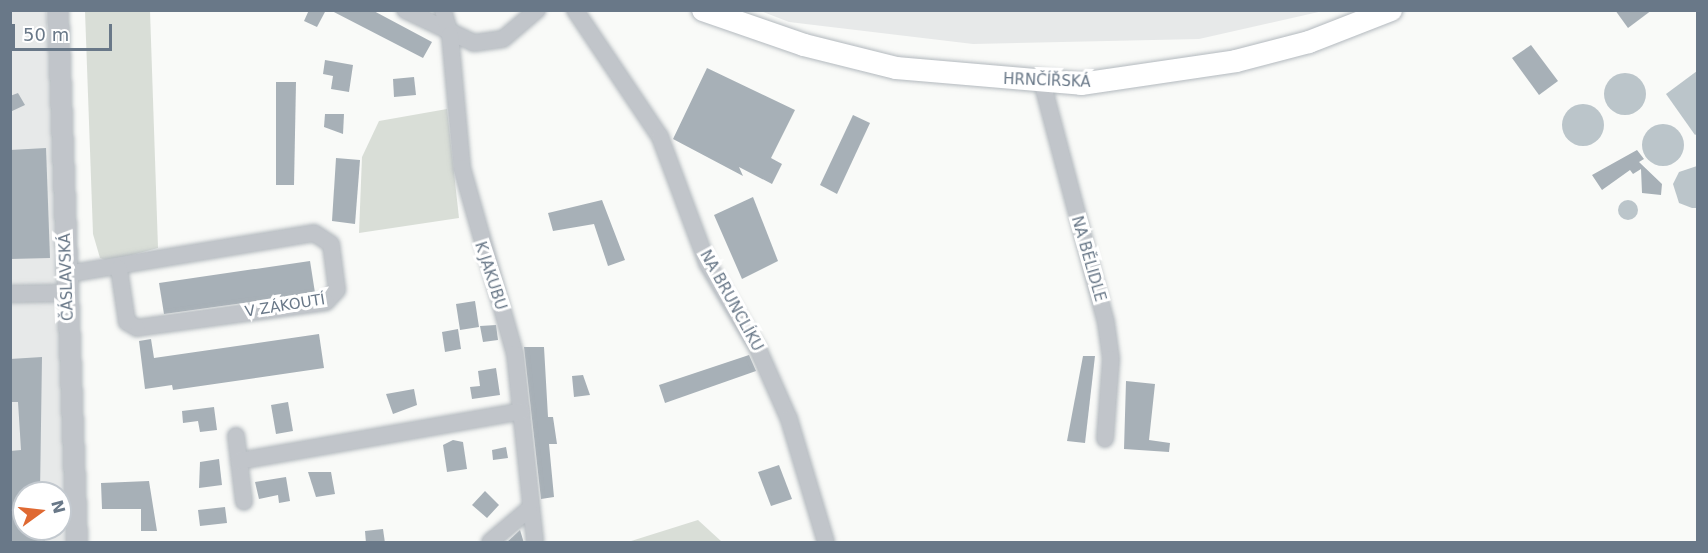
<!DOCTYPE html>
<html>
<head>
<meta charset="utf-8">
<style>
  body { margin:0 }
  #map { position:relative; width:1708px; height:553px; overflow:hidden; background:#f9faf8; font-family:"DejaVu Sans",sans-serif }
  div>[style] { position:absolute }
  .built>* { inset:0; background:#e7e9e9 }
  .green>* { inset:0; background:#d9ded7 }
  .water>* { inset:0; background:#bbc5ca }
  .round { border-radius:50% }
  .building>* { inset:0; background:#a7b0b7 }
  .roads { filter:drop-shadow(0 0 2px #b3b9be) drop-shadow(0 0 2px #b3b9be) }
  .minor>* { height:16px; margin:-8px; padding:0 8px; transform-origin:8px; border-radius:8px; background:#c1c5ca }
  .tertiary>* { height:20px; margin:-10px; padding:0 10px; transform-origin:10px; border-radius:10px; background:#c1c5ca }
  .secondary>* { height:22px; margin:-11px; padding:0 11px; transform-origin:11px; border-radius:11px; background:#fff }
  span { translate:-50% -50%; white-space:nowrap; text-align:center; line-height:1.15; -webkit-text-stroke:6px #fff; paint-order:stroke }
  .street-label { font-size:15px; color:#697888 }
  .frame { position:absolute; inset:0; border:12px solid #697888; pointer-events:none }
  .north { position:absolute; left:12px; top:481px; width:60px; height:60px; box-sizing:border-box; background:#fff; border:2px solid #c3c9cf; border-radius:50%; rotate:75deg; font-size:16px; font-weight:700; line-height:24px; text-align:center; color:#697888 }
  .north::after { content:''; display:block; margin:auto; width:21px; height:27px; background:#df6932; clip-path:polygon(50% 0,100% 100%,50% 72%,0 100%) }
  .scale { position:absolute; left:12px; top:24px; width:100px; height:27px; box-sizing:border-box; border:3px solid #697888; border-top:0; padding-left:8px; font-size:18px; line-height:21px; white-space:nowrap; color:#697888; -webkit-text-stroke:4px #fff; paint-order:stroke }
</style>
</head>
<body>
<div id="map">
  <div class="built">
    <i style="clip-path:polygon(evenodd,10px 11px,46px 11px,67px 274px,77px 542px,11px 542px,10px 11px,24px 493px,60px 493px,60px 529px,24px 529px,24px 493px)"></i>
    <i style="clip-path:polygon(761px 11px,1323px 11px,1199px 39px,973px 44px,789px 22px)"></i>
  </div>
  <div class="green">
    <i style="clip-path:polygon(85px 11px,150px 11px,158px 248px,109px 261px,100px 258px,93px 234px)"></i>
    <i style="clip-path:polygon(447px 109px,459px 218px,359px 233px,362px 157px,379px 121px)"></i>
    <i style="clip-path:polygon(698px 520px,722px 542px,628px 542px)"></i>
  </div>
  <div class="water">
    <i style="clip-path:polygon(1697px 71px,1698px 133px,1695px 135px,1666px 94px)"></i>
    <i class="round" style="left:1604px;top:73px;width:42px;height:42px"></i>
    <i class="round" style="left:1562px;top:104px;width:42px;height:42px"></i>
    <i class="round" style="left:1642px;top:124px;width:42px;height:42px"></i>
    <i style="clip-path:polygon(1697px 166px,1697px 208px,1692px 208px,1679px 203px,1673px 184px,1679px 172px)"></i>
    <i class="round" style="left:1618px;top:200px;width:20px;height:20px"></i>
  </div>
  <div class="building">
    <i style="clip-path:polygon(309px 10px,326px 10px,317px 27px,304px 21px)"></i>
    <i style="clip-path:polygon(330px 10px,372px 10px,432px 42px,423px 58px)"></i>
    <i style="clip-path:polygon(1615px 10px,1652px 10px,1628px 28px)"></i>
    <i style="clip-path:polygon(1531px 45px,1558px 81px,1539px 95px,1512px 58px)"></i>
    <i style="clip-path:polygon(325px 60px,353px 65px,349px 92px,331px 89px,333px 76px,323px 74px)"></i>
    <i style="clip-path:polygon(707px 68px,795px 110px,771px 158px,782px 164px,772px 184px,739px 167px,743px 176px,673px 139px)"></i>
    <i style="clip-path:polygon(414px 77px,416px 95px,394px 97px,393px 79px)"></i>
    <i style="clip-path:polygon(276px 82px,296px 82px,294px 185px,276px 185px)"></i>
    <i style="clip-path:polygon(18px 93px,25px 105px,10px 112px,10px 96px)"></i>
    <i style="clip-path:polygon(325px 114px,344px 114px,343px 134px,324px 127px)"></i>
    <i style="clip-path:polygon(853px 115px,870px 123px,837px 194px,820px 185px)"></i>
    <i style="clip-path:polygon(46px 148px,50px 258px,10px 259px,10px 150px)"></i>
    <i style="clip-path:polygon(1637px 150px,1644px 159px,1639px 162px,1662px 184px,1661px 195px,1642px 193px,1641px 169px,1633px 174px,1630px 170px,1602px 190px,1592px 175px)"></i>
    <i style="clip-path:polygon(336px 158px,360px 160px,355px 224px,332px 221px)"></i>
    <i style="clip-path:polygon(753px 197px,778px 261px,742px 279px,714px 215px)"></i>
    <i style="clip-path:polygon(602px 200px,625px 260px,608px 266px,594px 224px,553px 231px,548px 213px)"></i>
    <i style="clip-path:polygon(310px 261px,315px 293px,164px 314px,159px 283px)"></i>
    <i style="clip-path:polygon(475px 301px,479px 327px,460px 330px,456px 304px)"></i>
    <i style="clip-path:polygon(496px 325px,498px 340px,483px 342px,480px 326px)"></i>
    <i style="clip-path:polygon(458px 329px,461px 349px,445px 352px,442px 332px)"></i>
    <i style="clip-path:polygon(319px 334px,324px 368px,173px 390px,172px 385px,145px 389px,139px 341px,151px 339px,154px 358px)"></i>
    <i style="clip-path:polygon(524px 347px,544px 347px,548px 417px,553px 417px,557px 444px,549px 444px,554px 497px,541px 499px)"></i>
    <i style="clip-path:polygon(749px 355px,756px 371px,665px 403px,659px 385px)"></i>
    <i style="clip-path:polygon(1083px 356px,1095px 356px,1085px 443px,1067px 441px)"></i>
    <i style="clip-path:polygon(42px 357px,40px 493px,24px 493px,24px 529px,44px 529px,45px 543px,12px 543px,10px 451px,21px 450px,18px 402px,10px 402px,10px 359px)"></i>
    <i style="clip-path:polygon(496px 368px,500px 395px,472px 399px,470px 387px,480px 386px,478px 371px)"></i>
    <i style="clip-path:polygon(583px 375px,590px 395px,574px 397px,572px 376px)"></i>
    <i style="clip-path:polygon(1126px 381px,1155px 384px,1149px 440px,1170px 443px,1169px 452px,1124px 449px)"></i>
    <i style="clip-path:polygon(414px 389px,417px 405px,393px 414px,386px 394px)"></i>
    <i style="clip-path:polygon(288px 402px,293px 431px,276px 434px,271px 405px)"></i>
    <i style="clip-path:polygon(214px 407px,217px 430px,200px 432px,198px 421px,183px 423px,182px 411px)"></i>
    <i style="clip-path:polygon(453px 440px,463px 442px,467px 469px,447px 472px,443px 445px)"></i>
    <i style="clip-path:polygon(506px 447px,508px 458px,493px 460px,492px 450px)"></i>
    <i style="clip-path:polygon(219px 459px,222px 485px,199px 488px,200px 462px)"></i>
    <i style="clip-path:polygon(779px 465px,792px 499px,771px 506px,758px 472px)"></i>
    <i style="clip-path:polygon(308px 472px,331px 472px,335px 494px,316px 497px)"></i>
    <i style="clip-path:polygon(286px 477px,290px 501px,279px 503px,278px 495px,259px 499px,255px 482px)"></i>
    <i style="clip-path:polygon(149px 481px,157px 531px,141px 531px,141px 509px,102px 509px,101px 483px)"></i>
    <i style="clip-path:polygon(485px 491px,499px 505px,487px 518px,472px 505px)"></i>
    <i style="clip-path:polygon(225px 507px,227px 523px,200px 526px,198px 510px)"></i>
    <i style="clip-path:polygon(383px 529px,385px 543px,366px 543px,365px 531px)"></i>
    <i style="clip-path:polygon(520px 530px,524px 543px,506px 543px)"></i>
  </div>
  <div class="roads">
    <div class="minor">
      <i style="left:405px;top:10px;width:76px;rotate:25.6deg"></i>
      <i style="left:474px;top:43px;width:29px;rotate:-8deg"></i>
      <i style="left:503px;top:39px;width:45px;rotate:-40.5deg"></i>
      <i style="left:443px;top:10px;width:26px;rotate:74deg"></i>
      <i style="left:450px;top:35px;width:134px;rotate:84.8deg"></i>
      <i style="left:462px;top:168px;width:193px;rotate:74.1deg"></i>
      <i style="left:515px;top:354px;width:189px;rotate:83.9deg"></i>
      <i style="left:575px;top:10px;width:153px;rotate:56.2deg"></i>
      <i style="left:660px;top:137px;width:134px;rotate:69.5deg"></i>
      <i style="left:707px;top:263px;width:100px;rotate:59.3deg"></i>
      <i style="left:758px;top:349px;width:77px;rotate:66.1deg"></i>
      <i style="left:789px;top:419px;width:128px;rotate:73.3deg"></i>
      <i style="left:1042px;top:82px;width:249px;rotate:75.1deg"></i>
      <i style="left:1106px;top:323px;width:36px;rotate:82deg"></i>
      <i style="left:1111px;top:359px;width:80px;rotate:94.3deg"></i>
      <i style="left:67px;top:274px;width:250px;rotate:-9.4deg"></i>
      <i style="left:314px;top:233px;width:20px;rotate:33deg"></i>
      <i style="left:331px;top:244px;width:46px;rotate:82.6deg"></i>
      <i style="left:337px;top:290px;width:16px;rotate:133deg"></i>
      <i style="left:326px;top:302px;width:191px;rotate:172.2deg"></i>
      <i style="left:137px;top:328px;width:12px;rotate:-149deg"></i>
      <i style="left:127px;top:322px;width:54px;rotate:-98.6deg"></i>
      <i style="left:10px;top:294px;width:58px;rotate:-1deg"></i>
      <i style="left:236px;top:436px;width:66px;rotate:83.1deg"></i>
      <i style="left:239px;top:461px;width:287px;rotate:-10deg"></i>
      <i style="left:490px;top:542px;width:51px;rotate:-40.2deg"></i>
    </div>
    <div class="tertiary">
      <i style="left:58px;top:10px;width:532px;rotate:87.95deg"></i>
    </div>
    <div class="secondary">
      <i style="left:703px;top:10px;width:107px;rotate:19.1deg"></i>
      <i style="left:804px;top:45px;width:95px;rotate:14deg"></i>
      <i style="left:896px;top:68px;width:186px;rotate:4.9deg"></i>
      <i style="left:1081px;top:84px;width:157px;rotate:-8.4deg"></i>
      <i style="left:1236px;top:61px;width:75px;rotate:-14.6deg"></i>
      <i style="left:1309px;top:42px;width:88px;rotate:-21.3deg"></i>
    </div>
  </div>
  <div class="street-label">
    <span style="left:1047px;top:81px;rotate:2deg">HRNČÍŘSKÁ</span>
    <span style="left:1088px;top:259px;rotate:74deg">NA BĚLIDLE</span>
    <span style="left:490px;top:276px;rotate:72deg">K JAKUBU</span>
    <span style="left:67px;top:277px;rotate:-92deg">ČÁSLAVSKÁ</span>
    <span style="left:731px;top:301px;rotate:61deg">NA BRUNCLÍKU</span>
    <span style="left:285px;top:306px;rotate:-9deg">V ZÁKOUTÍ</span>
  </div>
  <div class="frame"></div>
  <div class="north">N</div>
  <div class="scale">50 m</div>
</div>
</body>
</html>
